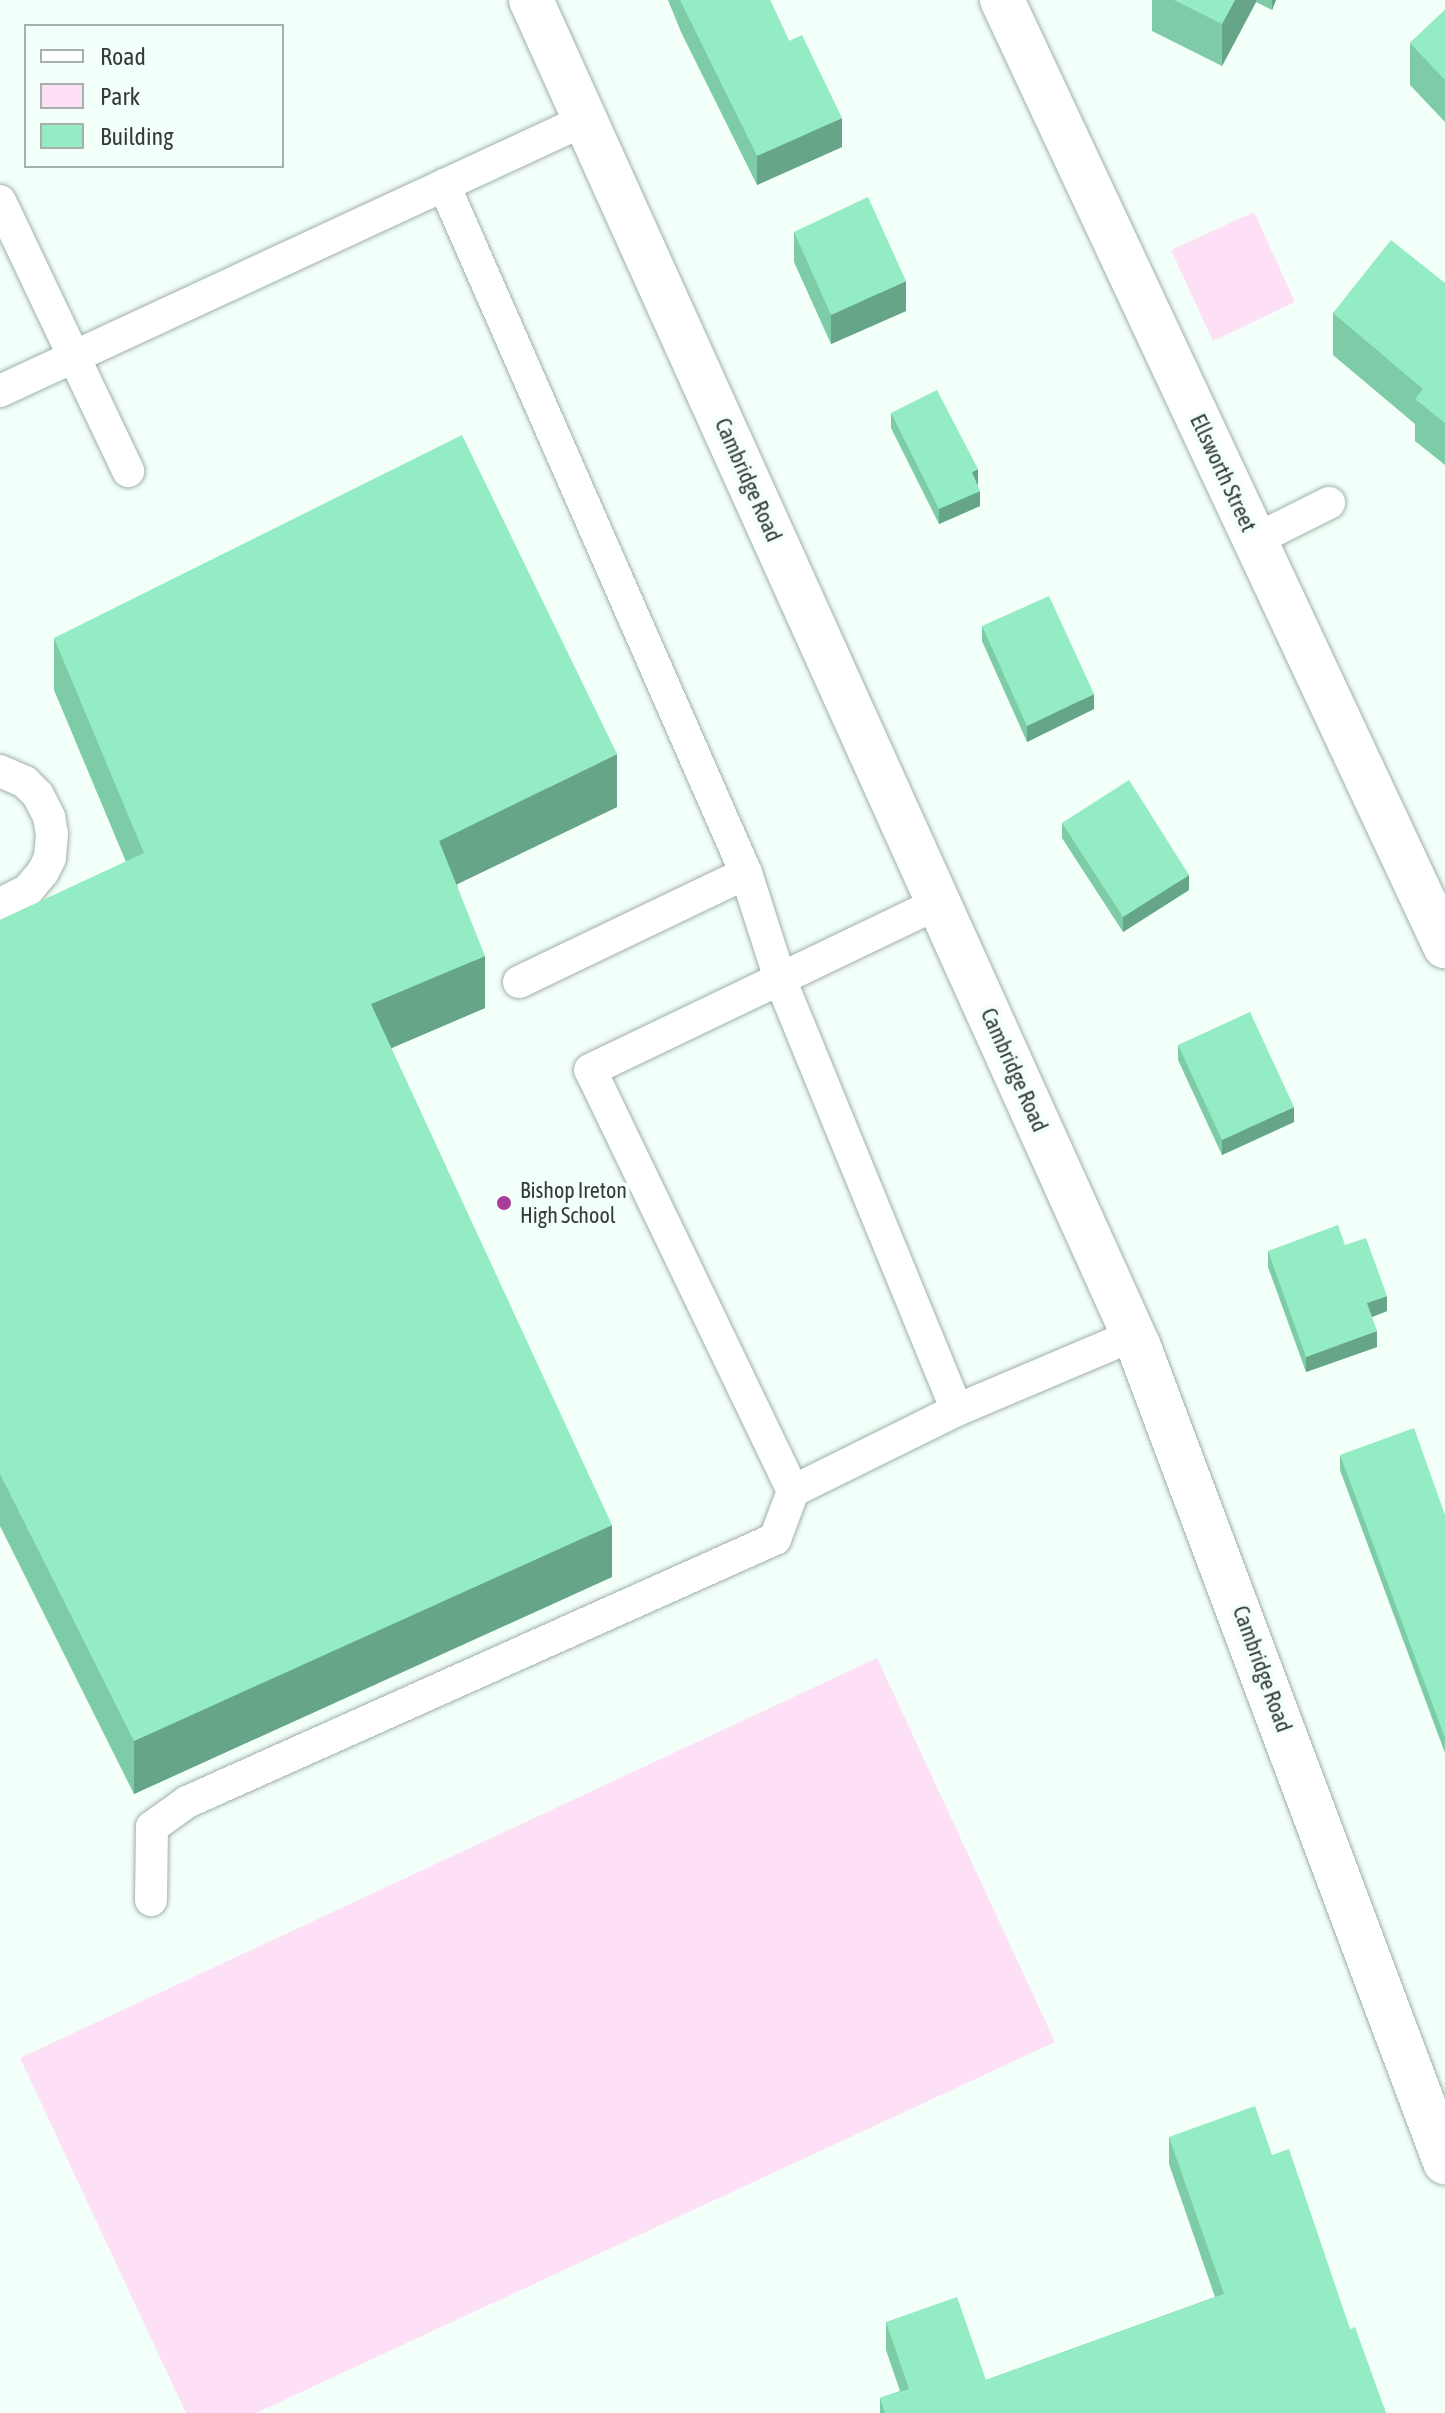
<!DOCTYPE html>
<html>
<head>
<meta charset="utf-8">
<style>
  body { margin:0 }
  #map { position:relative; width:1445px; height:2413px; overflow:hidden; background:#f3fff9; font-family:"Asap Condensed",sans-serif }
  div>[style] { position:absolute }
  .green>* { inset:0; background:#fddff6 }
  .roads { filter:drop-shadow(0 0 2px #9fb1a8) drop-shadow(0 0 2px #9fb1a8) }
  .lane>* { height:32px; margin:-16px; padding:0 16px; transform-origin:16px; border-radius:16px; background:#fff }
  .street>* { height:44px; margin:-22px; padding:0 22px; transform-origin:22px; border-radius:22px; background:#fff }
  .wall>* { inset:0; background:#7ecba8 }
  .shaded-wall>* { inset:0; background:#67a588 }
  .building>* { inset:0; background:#93ecc3 }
  .dots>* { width:22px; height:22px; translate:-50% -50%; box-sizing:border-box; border:4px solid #f3fff9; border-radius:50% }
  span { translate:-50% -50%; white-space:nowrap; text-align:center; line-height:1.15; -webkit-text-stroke:8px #f3fff9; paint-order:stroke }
  .street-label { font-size:22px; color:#333b37 }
  .poi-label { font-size:22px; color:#333b37 }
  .left { translate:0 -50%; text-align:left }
  .legend { position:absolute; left:24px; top:24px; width:260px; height:144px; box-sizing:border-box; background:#f3fff9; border:2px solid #a6b1ab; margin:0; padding:10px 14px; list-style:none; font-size:24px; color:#333b37 }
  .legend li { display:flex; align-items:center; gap:16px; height:40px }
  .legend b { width:40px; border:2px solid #a6b1ab }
</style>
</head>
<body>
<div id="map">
  <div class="green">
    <i style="clip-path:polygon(1254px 212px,1295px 302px,1213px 341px,1171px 250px)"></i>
    <i style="clip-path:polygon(877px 1658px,1055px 2042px,256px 2413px,186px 2413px,20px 2058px)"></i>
  </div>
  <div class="roads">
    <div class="lane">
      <i style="left:444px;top:185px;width:751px;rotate:66.3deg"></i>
      <i style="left:746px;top:873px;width:111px;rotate:72.2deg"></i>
      <i style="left:780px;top:979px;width:466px;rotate:67.7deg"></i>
      <i style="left:0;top:201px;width:299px;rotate:64.6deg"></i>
      <i style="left:0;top:391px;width:645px;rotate:-24.86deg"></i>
      <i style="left:1255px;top:540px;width:83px;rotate:-26.6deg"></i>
      <i style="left:0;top:771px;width:27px;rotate:24deg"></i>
      <i style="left:25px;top:782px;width:18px;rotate:45deg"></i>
      <i style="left:38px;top:795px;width:25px;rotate:63deg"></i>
      <i style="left:49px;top:817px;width:17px;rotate:80deg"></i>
      <i style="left:52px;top:834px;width:24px;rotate:95deg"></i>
      <i style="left:50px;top:858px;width:16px;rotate:117deg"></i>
      <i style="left:43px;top:872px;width:23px;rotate:130deg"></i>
      <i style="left:28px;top:890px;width:31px;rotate:153deg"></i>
      <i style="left:519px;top:982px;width:252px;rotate:-25.6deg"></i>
      <i style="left:793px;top:1491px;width:467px;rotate:-115.7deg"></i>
      <i style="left:590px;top:1070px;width:387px;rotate:-25.6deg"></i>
      <i style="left:151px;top:1900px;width:73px;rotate:-89.2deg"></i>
      <i style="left:152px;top:1827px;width:43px;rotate:-35.5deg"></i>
      <i style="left:187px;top:1802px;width:644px;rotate:-24.1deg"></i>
      <i style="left:775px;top:1539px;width:51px;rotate:-69.4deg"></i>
      <i style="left:793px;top:1491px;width:183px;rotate:-26.3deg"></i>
      <i style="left:957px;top:1410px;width:192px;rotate:-23deg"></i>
    </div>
    <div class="street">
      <i style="left:531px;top:0;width:1478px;rotate:65.71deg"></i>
      <i style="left:1139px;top:1347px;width:871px;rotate:69.42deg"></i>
      <i style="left:1002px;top:0;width:1045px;rotate:64.91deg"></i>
    </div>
  </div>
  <div class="wall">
    <i style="clip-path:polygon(668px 0,770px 0,789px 41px,842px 147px,757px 185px,681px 32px)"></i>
    <i style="clip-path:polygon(1152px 0,1276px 0,1272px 10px,1256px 2px,1222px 66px,1152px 31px)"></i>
    <i style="clip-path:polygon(1445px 10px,1445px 122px,1410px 85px,1410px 43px)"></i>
    <i style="clip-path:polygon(794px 232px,906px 311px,831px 344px,794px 262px)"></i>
    <i style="clip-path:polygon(1445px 283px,1445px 465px,1415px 441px,1415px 424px,1333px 355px,1333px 313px)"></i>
    <i style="clip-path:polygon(891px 413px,978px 485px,977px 485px,980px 506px,939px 524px,891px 428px)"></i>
    <i style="clip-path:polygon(982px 626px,1094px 709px,1027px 742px,982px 641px)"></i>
    <i style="clip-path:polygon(54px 638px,617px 807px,457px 884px,485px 1008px,391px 1048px,612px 1577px,134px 1794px,0 1526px,0 920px,126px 862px,54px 690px)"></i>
    <i style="clip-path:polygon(1062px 823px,1189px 890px,1123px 932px,1062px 838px)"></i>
    <i style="clip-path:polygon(1178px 1045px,1294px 1122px,1222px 1155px,1178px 1060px)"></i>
    <i style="clip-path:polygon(1345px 1245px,1387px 1311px,1372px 1317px,1377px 1347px,1306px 1372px,1268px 1267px,1268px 1251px)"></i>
    <i style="clip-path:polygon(1340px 1455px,1445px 1515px,1445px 1753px,1340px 1470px)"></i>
    <i style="clip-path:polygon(1169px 2137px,1272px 2155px,1350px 2329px,1386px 2413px,880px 2413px,880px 2398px,900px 2391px,886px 2350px,886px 2322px,986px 2380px,1215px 2297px,1169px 2164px)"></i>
  </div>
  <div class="shaded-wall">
    <i style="clip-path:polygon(1235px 0,1256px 0,1256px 2px,1222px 66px,1222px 24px)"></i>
    <i style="clip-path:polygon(1272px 0,1276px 0,1272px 10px)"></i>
    <i style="clip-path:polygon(842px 118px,842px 147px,757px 185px,757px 156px)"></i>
    <i style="clip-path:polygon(906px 281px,906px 311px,831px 344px,831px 315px)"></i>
    <i style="clip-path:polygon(978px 469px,978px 485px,972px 488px,972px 472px)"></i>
    <i style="clip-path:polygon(980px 491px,980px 506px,939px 524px,939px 509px)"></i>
    <i style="clip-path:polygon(1094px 694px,1094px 709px,1027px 742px,1027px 726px)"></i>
    <i style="clip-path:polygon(617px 754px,617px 807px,439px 893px,439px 841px)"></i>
    <i style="clip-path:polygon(1189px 875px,1189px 890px,1123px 932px,1123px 917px)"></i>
    <i style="clip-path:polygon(485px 956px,485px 1008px,371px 1057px,371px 1004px)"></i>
    <i style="clip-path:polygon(1294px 1107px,1294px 1122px,1222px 1155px,1222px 1140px)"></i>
    <i style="clip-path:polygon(1387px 1296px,1387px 1311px,1367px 1319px,1367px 1303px)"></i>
    <i style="clip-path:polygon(1377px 1331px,1377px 1347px,1306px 1372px,1306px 1357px)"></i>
    <i style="clip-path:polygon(612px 1525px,612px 1577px,134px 1794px,134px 1741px)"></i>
  </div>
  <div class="building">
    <i style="clip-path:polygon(680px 0,770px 0,789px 41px,802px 35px,842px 118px,757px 156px)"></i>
    <i style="clip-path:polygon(1174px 0,1235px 0,1222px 24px)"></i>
    <i style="clip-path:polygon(1445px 10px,1445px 80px,1410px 43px)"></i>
    <i style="clip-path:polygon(868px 197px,906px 281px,831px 315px,794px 232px)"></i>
    <i style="clip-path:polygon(1391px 240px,1445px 283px,1445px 423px,1415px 399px,1423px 389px,1333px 313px)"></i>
    <i style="clip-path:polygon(937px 390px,978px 469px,972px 472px,980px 491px,939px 509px,891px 413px)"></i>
    <i style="clip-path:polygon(462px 435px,617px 754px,439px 841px,485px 956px,371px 1004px,612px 1525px,134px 1741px,0 1474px,0 920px,144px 853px,54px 638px)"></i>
    <i style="clip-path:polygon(1049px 596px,1094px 694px,1027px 726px,982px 626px)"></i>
    <i style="clip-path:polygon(1129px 780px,1189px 875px,1123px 917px,1062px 823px)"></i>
    <i style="clip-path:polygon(1250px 1012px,1294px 1107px,1222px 1140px,1178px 1045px)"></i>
    <i style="clip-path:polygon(1338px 1225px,1345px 1245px,1366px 1238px,1387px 1296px,1367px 1303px,1377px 1331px,1306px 1357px,1268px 1251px)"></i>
    <i style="clip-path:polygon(1414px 1428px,1445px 1515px,1445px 1738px,1340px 1455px)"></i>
    <i style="clip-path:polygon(1255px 2106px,1272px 2155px,1289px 2149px,1350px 2329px,1355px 2327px,1386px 2413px,885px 2413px,880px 2398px,909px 2389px,886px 2322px,957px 2297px,986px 2380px,1224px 2294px,1169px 2137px)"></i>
  </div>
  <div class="dots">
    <i style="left:504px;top:1203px;background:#aa3c9a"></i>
  </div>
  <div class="street-label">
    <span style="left:1223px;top:473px;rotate:65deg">Ellsworth Street</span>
    <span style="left:748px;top:480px;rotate:66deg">Cambridge Road</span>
    <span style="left:1014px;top:1070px;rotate:66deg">Cambridge Road</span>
    <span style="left:1262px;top:1669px;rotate:70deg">Cambridge Road</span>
  </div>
  <div class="poi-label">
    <span class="left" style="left:520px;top:1203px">Bishop Ireton<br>High School</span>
  </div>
  <ul class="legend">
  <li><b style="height:10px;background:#fff"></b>Road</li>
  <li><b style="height:22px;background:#fddff6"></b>Park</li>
  <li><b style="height:22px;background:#93ecc3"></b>Building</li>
  </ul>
</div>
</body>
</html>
